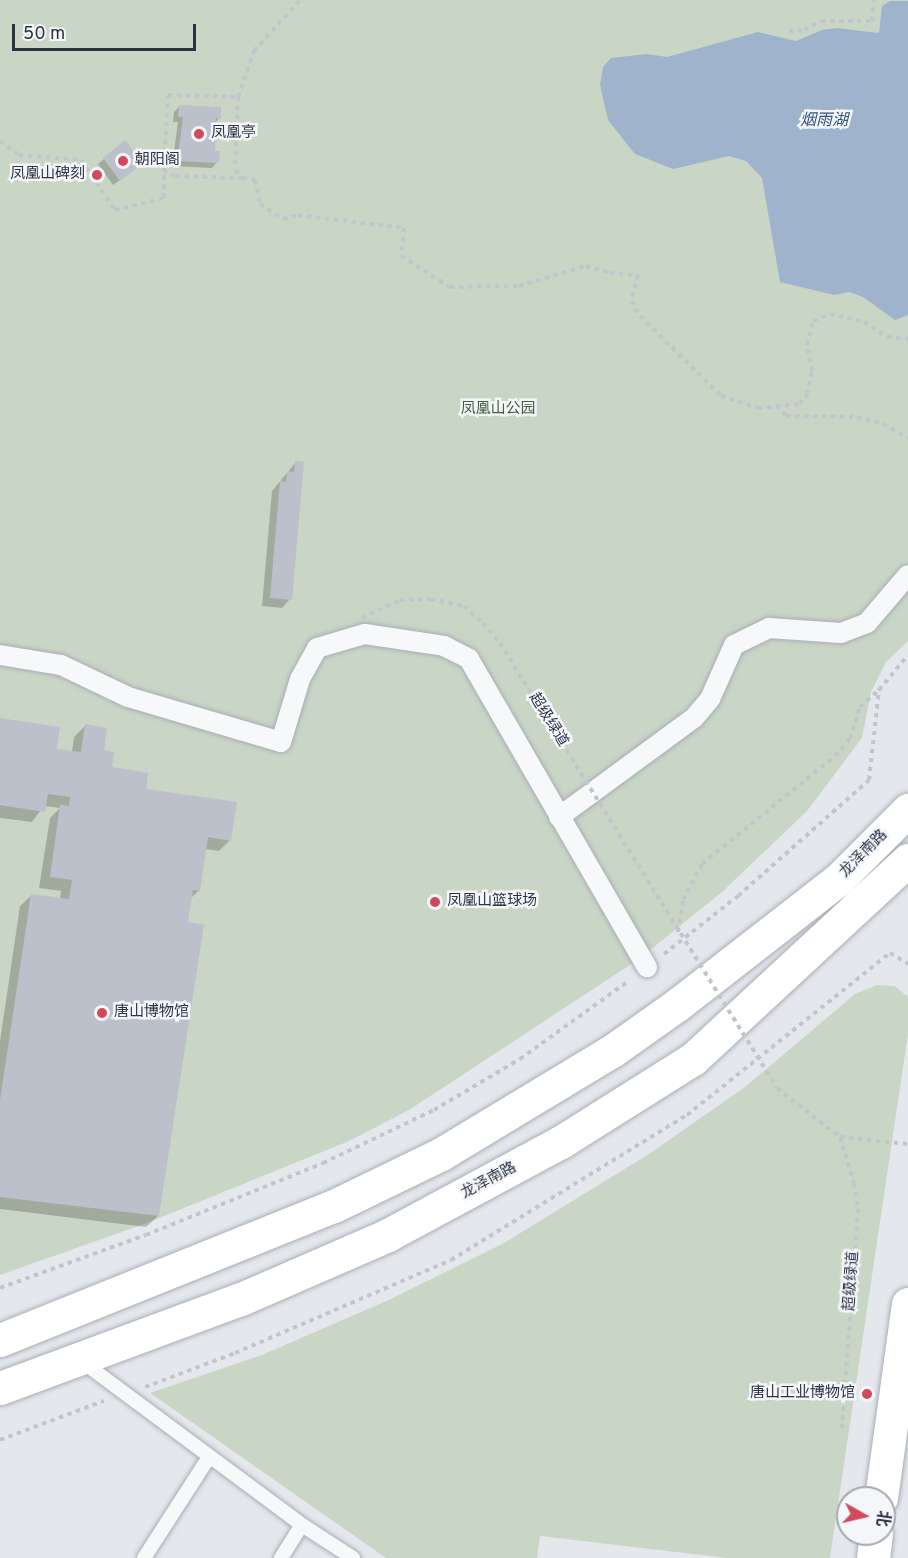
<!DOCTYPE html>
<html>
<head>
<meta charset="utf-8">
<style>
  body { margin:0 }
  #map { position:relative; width:908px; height:1558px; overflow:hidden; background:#e4e7ec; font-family:Overpass,"Noto Sans SC",sans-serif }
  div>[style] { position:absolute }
  .green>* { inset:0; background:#c9d6c5 }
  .water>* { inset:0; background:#9fb4cc }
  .shadow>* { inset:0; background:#0003 }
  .building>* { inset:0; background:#bbc0ca }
  .path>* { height:4px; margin-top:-2px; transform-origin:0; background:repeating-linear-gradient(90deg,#c2c5cb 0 4.5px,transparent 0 9px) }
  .roads { filter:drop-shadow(0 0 2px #a9aeb7) drop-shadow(0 0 2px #a9aeb7) }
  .service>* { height:14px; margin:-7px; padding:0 7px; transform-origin:7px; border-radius:7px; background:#f7f8fa }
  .pedestrian>* { height:20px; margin:-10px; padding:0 10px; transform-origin:10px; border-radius:10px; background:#f7f8fa }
  .secondary>* { height:33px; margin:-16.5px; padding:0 16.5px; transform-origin:16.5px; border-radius:16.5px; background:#fff }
  .primary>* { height:33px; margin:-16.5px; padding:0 16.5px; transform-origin:16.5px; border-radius:16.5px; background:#fff }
  .path-bridge>* { height:4px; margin-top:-2px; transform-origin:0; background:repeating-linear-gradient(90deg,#c2c5cb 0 4.5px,transparent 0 9px) }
  .dots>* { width:16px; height:16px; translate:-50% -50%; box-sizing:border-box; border:3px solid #f4f6f9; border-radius:50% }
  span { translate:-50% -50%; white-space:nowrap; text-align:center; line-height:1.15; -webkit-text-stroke:5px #f4f6f9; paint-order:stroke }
  .poi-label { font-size:15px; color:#2b3445 }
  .left { translate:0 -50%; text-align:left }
  .right { translate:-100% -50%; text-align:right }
  .park-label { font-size:15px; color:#3f6138 }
  .street-label { font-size:15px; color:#2b3445 }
  .water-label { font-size:16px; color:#34527a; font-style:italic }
  .north { position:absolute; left:836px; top:1486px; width:60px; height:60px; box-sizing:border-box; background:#f4f6f9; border:2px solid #a4a8b1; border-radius:50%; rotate:98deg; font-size:16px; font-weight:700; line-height:24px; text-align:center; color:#2b3445 }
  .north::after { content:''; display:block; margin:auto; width:21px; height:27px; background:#d1495b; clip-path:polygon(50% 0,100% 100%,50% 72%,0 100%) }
  .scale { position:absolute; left:12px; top:24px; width:184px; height:27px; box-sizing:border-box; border:3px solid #2b3445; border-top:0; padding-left:8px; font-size:18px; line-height:21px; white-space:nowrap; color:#2b3445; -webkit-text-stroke:4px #f4f6f9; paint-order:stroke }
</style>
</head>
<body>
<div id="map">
  <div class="green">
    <i style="clip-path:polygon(0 0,908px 0,908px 641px,886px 662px,871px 692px,862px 738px,807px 811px,722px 892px,639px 959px,409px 1110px,349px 1141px,147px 1223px,0 1275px)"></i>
    <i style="clip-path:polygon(877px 985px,895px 986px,908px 997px,908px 1034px,830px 1558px,727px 1558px,540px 1536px,537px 1558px,386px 1558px,150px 1393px,262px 1355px,391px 1299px,504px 1243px,649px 1154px,745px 1087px,855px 994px)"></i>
  </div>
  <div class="water">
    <i style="clip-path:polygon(890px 1px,908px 1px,908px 315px,895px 320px,863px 297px,849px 292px,834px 295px,780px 282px,762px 178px,746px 161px,729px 156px,673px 169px,635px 154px,608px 120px,600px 85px,603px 67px,611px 58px,647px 54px,667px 57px,758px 32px,796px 41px,822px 30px,837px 28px,879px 33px,882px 6px)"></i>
  </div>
  <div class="shadow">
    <i style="clip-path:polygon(179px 107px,219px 118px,215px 123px,213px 152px,217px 162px,212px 168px,172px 166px,178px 122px,173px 122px,174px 112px)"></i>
    <i style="clip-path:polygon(104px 159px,135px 169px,113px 185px,98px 164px)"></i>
    <i style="clip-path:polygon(296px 462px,290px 599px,282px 608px,262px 606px,272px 491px)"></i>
    <i style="clip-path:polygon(0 720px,55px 750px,72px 752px,74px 737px,85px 726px,110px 768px,230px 840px,219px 851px,205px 849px,199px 890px,190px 899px,158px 1216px,146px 1227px,0 1209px,0 1041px,20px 906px,32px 895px,60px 899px,61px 891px,39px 888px,50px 818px,60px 808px,44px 806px,32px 822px,0 818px)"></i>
  </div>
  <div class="building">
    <i style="clip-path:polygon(179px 105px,221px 107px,221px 119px,216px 118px,215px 151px,220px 151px,219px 163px,177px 161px,183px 117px,178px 117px)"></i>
    <i style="clip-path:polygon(125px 140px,143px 163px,120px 181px,103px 158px)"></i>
    <i style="clip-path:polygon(295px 461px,304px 462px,292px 600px,270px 598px,280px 481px,286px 482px,287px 471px,294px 472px)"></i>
    <i style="clip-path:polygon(0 718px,60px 727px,57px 749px,81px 752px,85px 724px,107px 728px,104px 750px,114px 752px,112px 767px,148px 773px,146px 789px,237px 802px,231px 841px,208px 837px,200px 891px,193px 890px,188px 922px,204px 925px,159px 1216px,0 1197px,0 1100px,31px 894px,69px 899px,72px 880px,50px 877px,60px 805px,69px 806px,70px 797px,48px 794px,45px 812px,0 805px)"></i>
  </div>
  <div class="path">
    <i style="left:789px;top:31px;width:15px;rotate:-4deg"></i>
    <i style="left:804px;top:30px;width:19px;rotate:-28deg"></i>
    <i style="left:821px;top:21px;width:51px"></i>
    <i style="left:872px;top:21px;width:21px;rotate:-85deg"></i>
    <i style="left:168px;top:95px;width:70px;rotate:1.6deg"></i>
    <i style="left:238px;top:97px;width:73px;rotate:92.4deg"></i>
    <i style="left:235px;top:170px;width:11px;rotate:45deg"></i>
    <i style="left:243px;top:178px;width:68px;rotate:-178.3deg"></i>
    <i style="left:175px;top:176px;width:12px;rotate:-156deg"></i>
    <i style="left:164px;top:171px;width:76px;rotate:-87deg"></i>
    <i style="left:238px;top:97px;width:49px;rotate:-70.8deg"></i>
    <i style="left:254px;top:51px;width:69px;rotate:-48deg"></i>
    <i style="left:0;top:141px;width:24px;rotate:36deg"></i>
    <i style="left:19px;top:155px;width:62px;rotate:4.6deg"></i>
    <i style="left:81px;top:160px;width:60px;rotate:55.8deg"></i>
    <i style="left:115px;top:210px;width:50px;rotate:-13.8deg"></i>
    <i style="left:164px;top:198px;width:27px;rotate:-90deg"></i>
    <i style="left:243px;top:178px;width:12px;rotate:9deg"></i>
    <i style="left:255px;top:180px;width:25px;rotate:78deg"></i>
    <i style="left:260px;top:204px;width:27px;rotate:33deg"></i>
    <i style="left:283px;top:219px;width:16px;rotate:-15deg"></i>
    <i style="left:298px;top:215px;width:107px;rotate:7deg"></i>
    <i style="left:404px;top:228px;width:28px;rotate:96deg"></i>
    <i style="left:401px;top:256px;width:58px;rotate:32.3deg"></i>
    <i style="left:450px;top:287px;width:69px;rotate:-0.8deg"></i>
    <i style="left:519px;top:286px;width:70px;rotate:-16.6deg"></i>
    <i style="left:586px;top:266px;width:25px;rotate:16deg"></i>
    <i style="left:610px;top:273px;width:28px;rotate:4deg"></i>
    <i style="left:638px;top:275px;width:27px;rotate:105deg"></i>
    <i style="left:631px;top:301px;width:17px;rotate:59deg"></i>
    <i style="left:640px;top:316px;width:114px;rotate:44.6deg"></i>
    <i style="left:721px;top:396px;width:39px;rotate:18deg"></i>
    <i style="left:758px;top:408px;width:42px;rotate:-5.4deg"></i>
    <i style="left:800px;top:404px;width:12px;rotate:-55deg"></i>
    <i style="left:807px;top:394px;width:24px;rotate:-78deg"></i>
    <i style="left:812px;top:371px;width:26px;rotate:-101deg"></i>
    <i style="left:807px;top:345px;width:25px;rotate:-76deg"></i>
    <i style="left:813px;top:321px;width:18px;rotate:-22deg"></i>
    <i style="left:830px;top:314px;width:35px;rotate:13deg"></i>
    <i style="left:864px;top:322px;width:27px;rotate:33deg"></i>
    <i style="left:887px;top:337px;width:21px;rotate:5deg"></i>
    <i style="left:777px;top:405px;width:14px;rotate:51deg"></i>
    <i style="left:786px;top:416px;width:71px;rotate:0.8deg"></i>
    <i style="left:857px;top:417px;width:27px;rotate:15deg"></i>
    <i style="left:883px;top:424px;width:29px;rotate:29deg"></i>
    <i style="left:678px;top:932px;width:32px;rotate:-81deg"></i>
    <i style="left:683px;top:900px;width:41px;rotate:-62.2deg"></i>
    <i style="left:702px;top:864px;width:171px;rotate:-39.1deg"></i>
    <i style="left:835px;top:756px;width:23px;rotate:-49deg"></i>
    <i style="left:850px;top:739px;width:34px;rotate:-73deg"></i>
    <i style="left:860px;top:707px;width:25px;rotate:-42deg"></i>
    <i style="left:664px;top:954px;width:94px;rotate:-38.1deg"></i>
    <i style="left:738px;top:896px;width:175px;rotate:-41.5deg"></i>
    <i style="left:869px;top:780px;width:91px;rotate:-83.7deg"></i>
    <i style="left:879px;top:690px;width:45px;rotate:-50.4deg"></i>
    <i style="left:840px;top:1137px;width:48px;rotate:73.1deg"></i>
    <i style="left:854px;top:1183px;width:26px;rotate:81deg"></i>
    <i style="left:858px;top:1209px;width:220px;rotate:94.2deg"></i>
    <i style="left:0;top:1288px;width:155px;rotate:-20deg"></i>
    <i style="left:146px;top:1235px;width:191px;rotate:-22.1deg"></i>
    <i style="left:323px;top:1163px;width:123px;rotate:-25.5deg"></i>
    <i style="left:434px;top:1110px;width:100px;rotate:-30.7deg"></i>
    <i style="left:520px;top:1059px;width:135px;rotate:-35.7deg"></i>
    <i style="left:145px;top:1387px;width:96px;rotate:-20.7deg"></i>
    <i style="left:235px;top:1353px;width:235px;rotate:-23.3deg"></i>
    <i style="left:451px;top:1260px;width:277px;rotate:-31.6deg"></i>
    <i style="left:687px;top:1115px;width:260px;rotate:-38.6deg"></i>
    <i style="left:890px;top:953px;width:21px;rotate:31deg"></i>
    <i style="left:0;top:1440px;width:111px;rotate:-20.6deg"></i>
  </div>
  <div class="roads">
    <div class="service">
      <i style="left:80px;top:1360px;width:277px;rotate:36.6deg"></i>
      <i style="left:302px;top:1525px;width:61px;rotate:32.9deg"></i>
      <i style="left:144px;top:1558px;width:120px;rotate:-57.2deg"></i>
      <i style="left:281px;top:1558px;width:39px;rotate:-58deg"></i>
    </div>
    <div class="pedestrian">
      <i style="left:0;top:655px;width:62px;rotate:9.3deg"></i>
      <i style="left:61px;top:665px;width:74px;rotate:25.5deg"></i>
      <i style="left:128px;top:697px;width:159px;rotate:16.4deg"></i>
      <i style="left:281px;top:742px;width:66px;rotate:-73.2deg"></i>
      <i style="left:300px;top:679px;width:35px;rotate:-61deg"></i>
      <i style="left:317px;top:648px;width:50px;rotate:-16.3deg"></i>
      <i style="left:365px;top:634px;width:80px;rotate:8.6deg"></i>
      <i style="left:444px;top:646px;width:28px;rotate:27deg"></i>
      <i style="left:469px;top:659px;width:356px;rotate:60deg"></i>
      <i style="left:559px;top:817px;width:167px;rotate:-36.3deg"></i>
      <i style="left:694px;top:718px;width:25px;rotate:-50deg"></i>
      <i style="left:710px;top:699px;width:59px;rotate:-66deg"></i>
      <i style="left:734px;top:645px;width:39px;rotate:-26deg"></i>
      <i style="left:769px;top:628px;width:72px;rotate:4deg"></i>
      <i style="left:841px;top:633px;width:28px;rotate:-21deg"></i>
      <i style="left:867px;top:623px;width:63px;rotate:-49.5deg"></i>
    </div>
    <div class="secondary">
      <i style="left:881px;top:1498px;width:196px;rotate:-82.1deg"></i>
      <i style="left:873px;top:1558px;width:24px;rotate:-83deg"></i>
    </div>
    <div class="primary">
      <i style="left:0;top:1340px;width:360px;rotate:-21.9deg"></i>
      <i style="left:334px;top:1206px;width:119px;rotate:-25.9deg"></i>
      <i style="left:441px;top:1154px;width:200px;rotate:-31.1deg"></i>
      <i style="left:612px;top:1051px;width:80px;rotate:-35.3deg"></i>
      <i style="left:677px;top:1005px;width:205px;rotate:-37.9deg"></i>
      <i style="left:839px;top:879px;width:98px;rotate:-45deg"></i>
      <i style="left:0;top:1388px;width:257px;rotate:-20.3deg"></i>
      <i style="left:241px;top:1299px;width:160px;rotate:-23.5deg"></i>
      <i style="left:388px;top:1235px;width:196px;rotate:-28.3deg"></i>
      <i style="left:561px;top:1142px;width:156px;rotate:-32.2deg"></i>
      <i style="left:693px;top:1059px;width:293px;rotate:-42.8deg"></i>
    </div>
  </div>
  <div class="path-bridge">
    <i style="left:362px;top:618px;width:42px;rotate:-25.3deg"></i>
    <i style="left:400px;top:600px;width:31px;rotate:-2deg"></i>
    <i style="left:431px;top:599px;width:34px;rotate:12deg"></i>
    <i style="left:464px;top:606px;width:25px;rotate:42deg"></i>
    <i style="left:483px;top:623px;width:26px;rotate:50deg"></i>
    <i style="left:500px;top:643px;width:524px;rotate:58.1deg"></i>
    <i style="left:777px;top:1088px;width:80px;rotate:37.9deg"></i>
    <i style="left:840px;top:1137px;width:68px;rotate:5.9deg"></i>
  </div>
  <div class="dots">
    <i style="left:199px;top:134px;background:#d1495b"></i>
    <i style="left:123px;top:161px;background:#d1495b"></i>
    <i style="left:97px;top:175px;background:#d1495b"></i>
    <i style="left:435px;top:902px;background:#d1495b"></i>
    <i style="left:102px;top:1013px;background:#d1495b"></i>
    <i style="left:867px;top:1394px;background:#d1495b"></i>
  </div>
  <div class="poi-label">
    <span class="left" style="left:211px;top:134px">凤凰亭</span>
    <span class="left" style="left:135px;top:161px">朝阳阁</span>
    <span class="right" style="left:85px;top:175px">凤凰山碑刻</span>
    <span class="left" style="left:447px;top:902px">凤凰山篮球场</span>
    <span class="left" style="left:114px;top:1013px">唐山博物馆</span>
    <span class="right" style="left:855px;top:1394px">唐山工业博物馆</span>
  </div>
  <div class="park-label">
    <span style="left:498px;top:410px">凤凰山公园</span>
  </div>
  <div class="street-label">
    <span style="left:548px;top:720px;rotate:58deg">超级绿道</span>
    <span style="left:864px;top:854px;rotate:-45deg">龙泽南路</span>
    <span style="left:489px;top:1181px;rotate:-28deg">龙泽南路</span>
    <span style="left:852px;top:1281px;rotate:-86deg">超级绿道</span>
  </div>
  <div class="water-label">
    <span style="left:824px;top:121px">烟雨湖</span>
  </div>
  <div class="north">北</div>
  <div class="scale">50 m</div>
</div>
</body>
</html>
